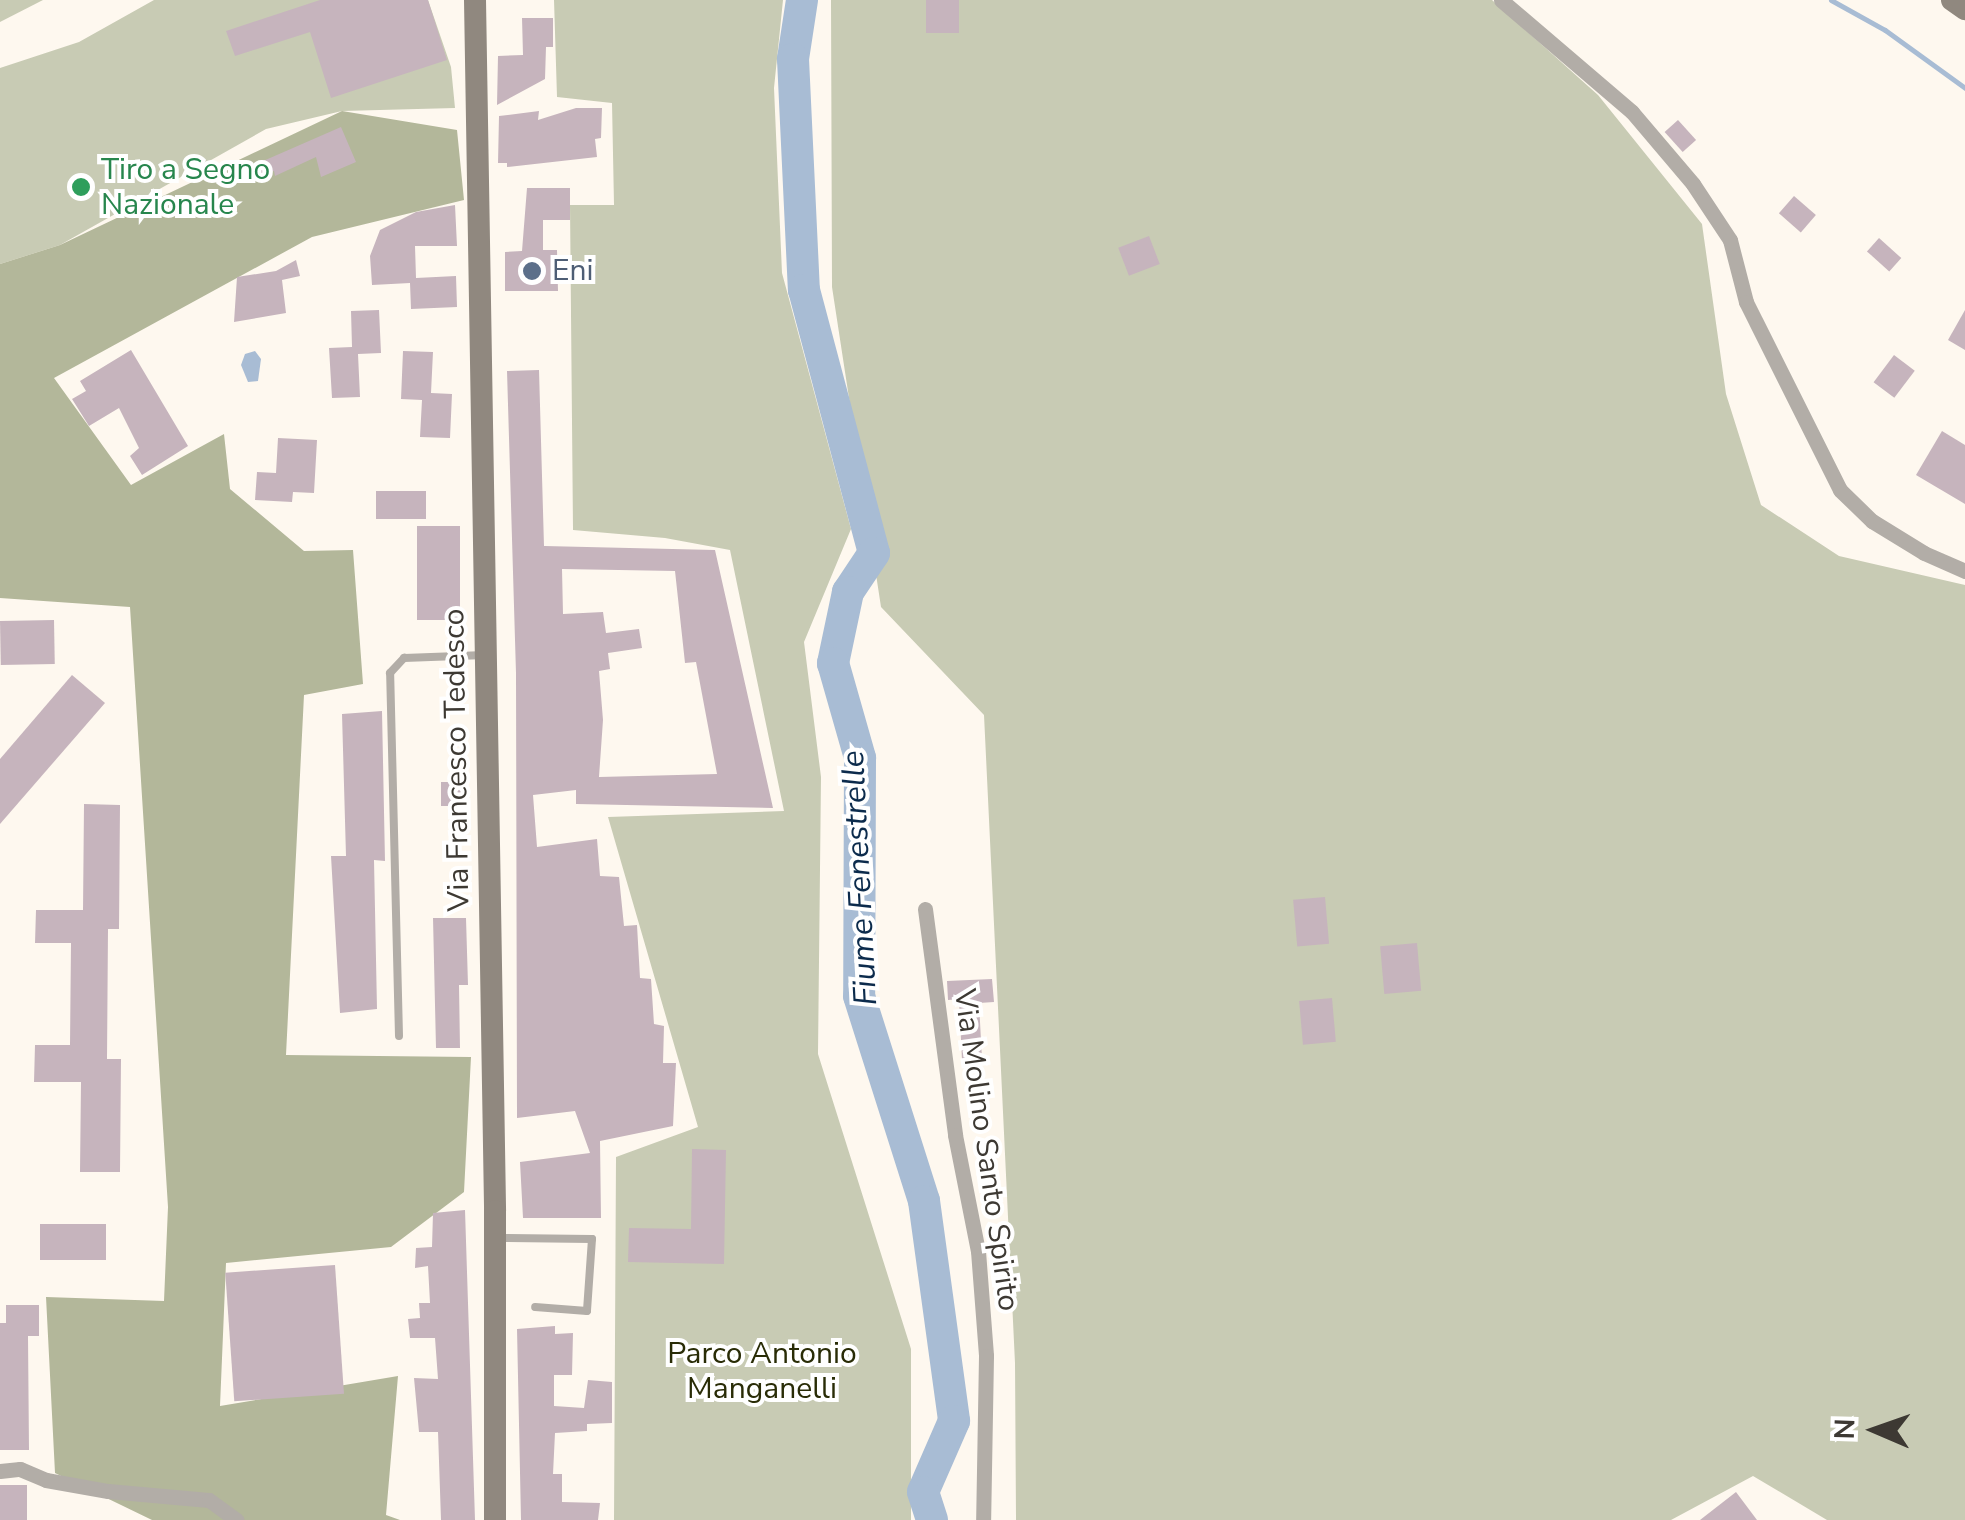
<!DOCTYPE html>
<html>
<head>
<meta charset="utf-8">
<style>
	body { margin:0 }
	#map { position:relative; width:1965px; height:1520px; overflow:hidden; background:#fef8ef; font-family:"Nunito Sans",sans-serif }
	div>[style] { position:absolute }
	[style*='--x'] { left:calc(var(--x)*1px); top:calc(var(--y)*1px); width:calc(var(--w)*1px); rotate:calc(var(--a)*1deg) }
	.green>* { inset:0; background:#c8cbb4 }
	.forest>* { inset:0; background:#b3b79a }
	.water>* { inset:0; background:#a8bcd4 }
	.stream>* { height:5px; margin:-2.5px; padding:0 2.5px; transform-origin:2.5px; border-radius:2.5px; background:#a8bcd4 }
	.river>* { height:32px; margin:-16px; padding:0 16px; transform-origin:16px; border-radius:16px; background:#a8bcd4 }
	.building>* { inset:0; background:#c6b4bd; transform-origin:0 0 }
	.lane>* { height:8px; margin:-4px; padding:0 4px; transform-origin:4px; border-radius:4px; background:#b2ada7 }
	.street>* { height:15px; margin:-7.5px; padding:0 7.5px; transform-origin:7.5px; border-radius:7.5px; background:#b2ada7 }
	.secondary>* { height:22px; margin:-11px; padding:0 11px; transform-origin:11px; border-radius:11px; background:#90887f }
	.dots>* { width:28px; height:28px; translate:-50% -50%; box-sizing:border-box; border:5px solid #fff; border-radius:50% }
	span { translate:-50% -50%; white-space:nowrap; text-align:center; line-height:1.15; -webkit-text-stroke:8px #fff; paint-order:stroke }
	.leisure-label { font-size:30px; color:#27864d }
	.left { translate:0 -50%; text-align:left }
	.service-label { font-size:30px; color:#4e5e75 }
	.street-label { font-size:30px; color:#3d3933 }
	.park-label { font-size:30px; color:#292c06 }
	.water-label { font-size:32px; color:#0c2b4c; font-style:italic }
	.north { position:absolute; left:1825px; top:1380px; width:100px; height:100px; -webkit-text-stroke:8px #fff; paint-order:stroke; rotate:272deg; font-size:28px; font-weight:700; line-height:40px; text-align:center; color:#3d3933 }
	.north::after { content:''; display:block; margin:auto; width:35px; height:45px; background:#3d3933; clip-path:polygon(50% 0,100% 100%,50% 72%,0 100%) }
</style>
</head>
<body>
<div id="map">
	<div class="green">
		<div style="clip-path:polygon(0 0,43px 0,0 22px)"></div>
		<div style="clip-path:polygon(154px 0,428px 0,451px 67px,455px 108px,342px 111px,266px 129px,60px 245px,0 264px,0 68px,79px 42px)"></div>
		<div style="clip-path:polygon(554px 0,783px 0,774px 88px,782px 273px,851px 529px,804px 642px,821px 777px,818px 1054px,911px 1349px,911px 1520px,614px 1520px,616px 1157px,698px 1127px,608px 817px,784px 811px,730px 550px,665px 538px,573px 530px,570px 205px,614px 205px,612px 103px,557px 97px)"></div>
		<div style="clip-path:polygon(831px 0,1492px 0,1598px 95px,1702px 224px,1726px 394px,1761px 505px,1839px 556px,1965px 585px,1965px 1520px,1827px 1520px,1753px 1476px,1671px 1520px,1016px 1520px,1015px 1363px,984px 715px,881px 607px,832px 287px)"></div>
	</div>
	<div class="forest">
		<div style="clip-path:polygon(342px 111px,457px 130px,464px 200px,312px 237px,54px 378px,131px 485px,224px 434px,230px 489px,304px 551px,353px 550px,363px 684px,304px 695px,286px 1055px,471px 1057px,464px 1192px,391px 1247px,226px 1263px,220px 1406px,398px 1376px,386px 1515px,400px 1520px,152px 1520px,55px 1473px,46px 1297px,164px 1301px,168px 1207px,130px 607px,0 598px,0 264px,60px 245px)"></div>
	</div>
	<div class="water">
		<div style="clip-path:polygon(255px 351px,261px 359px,258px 381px,248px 382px,241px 365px,245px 354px)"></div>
	</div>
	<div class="stream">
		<div style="--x:1831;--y:0;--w:62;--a:29.1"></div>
		<div style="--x:1885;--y:30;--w:99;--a:35.9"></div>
	</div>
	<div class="river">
		<div style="--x:802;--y:0;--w:60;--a:98.7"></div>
		<div style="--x:793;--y:59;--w:231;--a:87.3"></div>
		<div style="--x:804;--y:290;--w:272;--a:75.1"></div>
		<div style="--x:874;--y:553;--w:47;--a:123.7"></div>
		<div style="--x:848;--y:592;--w:73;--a:101.9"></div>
		<div style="--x:833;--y:663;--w:99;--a:74.1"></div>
		<div style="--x:860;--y:758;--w:238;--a:90.2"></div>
		<div style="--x:859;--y:996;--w:215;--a:72.4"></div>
		<div style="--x:924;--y:1201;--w:222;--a:82.2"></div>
		<div style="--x:954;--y:1421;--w:77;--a:113.6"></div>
		<div style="--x:923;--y:1492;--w:29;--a:72"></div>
	</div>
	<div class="building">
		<div style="clip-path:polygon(320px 0,428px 0,447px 60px,331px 98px,310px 32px,235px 56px,226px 31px)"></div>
		<div style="left:926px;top:0;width:33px;height:33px"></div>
		<div style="clip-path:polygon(522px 18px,553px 18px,553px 47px,546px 47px,545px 79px,497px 105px,498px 56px,523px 55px)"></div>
		<div style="clip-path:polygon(576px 108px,602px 108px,601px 138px,595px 139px,597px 157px,507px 167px,507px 163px,498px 163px,499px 116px,539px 111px,538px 120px)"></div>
		<div style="left:1678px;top:120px;width:27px;height:18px;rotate:48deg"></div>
		<div style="clip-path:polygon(341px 127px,356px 162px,321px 177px,316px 157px,275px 176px,274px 171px,241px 176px,240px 171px)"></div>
		<div style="clip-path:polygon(527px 188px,570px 188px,570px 220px,543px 220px,543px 250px,557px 250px,558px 291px,505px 291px,505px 252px,522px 251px)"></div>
		<div style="left:1794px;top:196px;width:29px;height:23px;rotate:41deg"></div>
		<div style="clip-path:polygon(455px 205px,457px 246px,415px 246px,416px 278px,456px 276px,457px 307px,411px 309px,410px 283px,372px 285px,370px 256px,380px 230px,416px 212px)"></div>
		<div style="left:1149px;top:236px;width:30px;height:33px;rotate:69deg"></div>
		<div style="left:1879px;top:238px;width:30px;height:18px;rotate:42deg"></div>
		<div style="clip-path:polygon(296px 260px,300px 276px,282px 280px,286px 313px,234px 322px,237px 277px,276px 271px)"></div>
		<div style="clip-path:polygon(379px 310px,381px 353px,358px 354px,360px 397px,332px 398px,329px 348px,352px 347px,351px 311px)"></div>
		<div style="clip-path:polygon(1965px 310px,1965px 350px,1948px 340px)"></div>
		<div style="clip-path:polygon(131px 350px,188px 446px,142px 475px,130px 456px,139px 448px,119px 408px,89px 426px,72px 399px,86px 391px,80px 381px)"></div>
		<div style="clip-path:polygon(403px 351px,433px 352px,431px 393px,452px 394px,450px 438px,420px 437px,422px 400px,401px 399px)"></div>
		<div style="left:1894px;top:355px;width:26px;height:34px;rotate:37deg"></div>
		<div style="clip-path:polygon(evenodd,539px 370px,544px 546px,715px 550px,773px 808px,576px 804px,576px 790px,533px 795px,537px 847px,597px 839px,600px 876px,619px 877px,624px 926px,637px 925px,640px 978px,651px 979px,654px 1024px,664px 1026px,663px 1063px,676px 1063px,673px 1126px,600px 1141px,601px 1218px,523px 1218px,520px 1162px,590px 1153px,575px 1111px,517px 1118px,516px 673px,507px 371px,539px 370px,562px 569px,675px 571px,685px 663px,696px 662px,717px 774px,599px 777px,603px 720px,599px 671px,610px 669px,608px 653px,642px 648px,639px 629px,606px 633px,603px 612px,563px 614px,562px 569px)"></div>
		<div style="clip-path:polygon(1942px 431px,1965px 445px,1965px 504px,1916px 475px)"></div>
		<div style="clip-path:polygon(278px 438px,317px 440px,314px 493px,293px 492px,292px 502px,255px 500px,257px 472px,276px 473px)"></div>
		<div style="left:376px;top:491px;width:50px;height:28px"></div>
		<div style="left:417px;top:526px;width:43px;height:94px"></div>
		<div style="left:54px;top:620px;width:44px;height:54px;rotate:89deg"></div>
		<div style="clip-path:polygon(72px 675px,105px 703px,0 824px,0 759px)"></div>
		<div style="clip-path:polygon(382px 711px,385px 861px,374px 860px,377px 1009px,340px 1013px,331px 856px,346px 856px,342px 714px)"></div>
		<div style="left:441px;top:782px;width:22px;height:24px"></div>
		<div style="clip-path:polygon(84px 804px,120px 805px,119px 929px,108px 929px,107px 1059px,121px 1059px,120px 1172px,80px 1172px,81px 1082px,34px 1082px,35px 1045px,70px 1045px,71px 943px,35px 943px,36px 910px,83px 910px)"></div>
		<div style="left:1325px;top:897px;width:47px;height:32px;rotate:85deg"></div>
		<div style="clip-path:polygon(433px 918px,466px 918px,468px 985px,459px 985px,460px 1048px,436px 1048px)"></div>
		<div style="left:1417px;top:943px;width:48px;height:37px;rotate:85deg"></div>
		<div style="clip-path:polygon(992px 979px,994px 1002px,979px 1003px,982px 1059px,962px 1060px,959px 999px,948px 1000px,947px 981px)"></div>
		<div style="left:1332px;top:998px;width:44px;height:33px;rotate:85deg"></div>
		<div style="clip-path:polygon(692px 1149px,726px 1150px,724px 1264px,628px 1262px,629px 1228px,691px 1229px)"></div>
		<div style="clip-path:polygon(465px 1210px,475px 1520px,441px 1520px,438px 1432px,419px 1432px,414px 1378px,438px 1379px,435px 1338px,410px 1338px,408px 1319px,420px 1318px,419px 1303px,430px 1303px,428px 1266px,415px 1268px,416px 1248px,432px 1247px,433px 1213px)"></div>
		<div style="left:106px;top:1224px;width:36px;height:66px;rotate:90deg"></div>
		<div style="left:335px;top:1265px;width:129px;height:110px;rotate:86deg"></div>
		<div style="clip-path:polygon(6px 1305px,39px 1305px,39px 1336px,28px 1336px,29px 1450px,0 1450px,0 1323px,6px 1323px)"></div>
		<div style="clip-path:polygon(555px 1326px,555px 1334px,573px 1333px,572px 1375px,554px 1375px,554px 1406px,584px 1408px,588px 1380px,612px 1382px,612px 1423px,587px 1424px,587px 1431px,555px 1433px,553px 1474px,562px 1474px,562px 1502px,600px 1503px,598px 1520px,521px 1520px,517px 1329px)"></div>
		<div style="left:0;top:1485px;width:27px;height:35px"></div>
		<div style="clip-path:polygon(1736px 1492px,1757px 1520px,1700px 1520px)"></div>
	</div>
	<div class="lane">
		<div style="--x:399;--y:1036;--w:363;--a:-91.4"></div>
		<div style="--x:390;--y:673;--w:21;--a:-47"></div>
		<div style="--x:404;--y:658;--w:81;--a:-2.1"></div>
		<div style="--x:499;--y:1238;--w:93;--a:0.6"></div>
		<div style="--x:592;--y:1239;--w:72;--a:94"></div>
		<div style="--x:587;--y:1311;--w:52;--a:-175.6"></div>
	</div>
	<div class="street">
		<div style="--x:1501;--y:0;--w:172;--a:40.5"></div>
		<div style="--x:1632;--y:112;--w:94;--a:49.7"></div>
		<div style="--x:1693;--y:184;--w:67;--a:56.5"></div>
		<div style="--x:1730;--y:240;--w:64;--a:75.5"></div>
		<div style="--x:1746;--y:302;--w:210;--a:63.4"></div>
		<div style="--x:1840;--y:490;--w:45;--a:44.1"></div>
		<div style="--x:1872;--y:521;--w:61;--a:31.6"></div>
		<div style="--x:1924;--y:553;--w:45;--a:23.7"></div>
		<div style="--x:925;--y:909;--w:228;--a:82.4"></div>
		<div style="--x:955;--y:1135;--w:118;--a:78.8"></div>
		<div style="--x:978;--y:1251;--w:105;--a:85.6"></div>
		<div style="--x:986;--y:1356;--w:164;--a:91"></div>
		<div style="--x:0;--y:1471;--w:20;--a:-6"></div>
		<div style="--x:20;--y:1469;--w:28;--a:23"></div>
		<div style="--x:46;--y:1480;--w:63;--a:10.1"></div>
		<div style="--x:108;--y:1491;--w:101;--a:5.1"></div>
		<div style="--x:209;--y:1500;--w:34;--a:36"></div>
	</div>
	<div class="secondary">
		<div style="--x:475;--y:0;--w:1211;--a:89.05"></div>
		<div style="--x:495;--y:1211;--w:309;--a:90"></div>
		<div style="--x:1952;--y:0;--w:16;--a:35"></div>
	</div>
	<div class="dots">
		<div style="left:81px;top:187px;background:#2e9e5b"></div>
		<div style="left:532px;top:271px;background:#5c6f8a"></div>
	</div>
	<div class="leisure-label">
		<span class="left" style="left:101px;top:187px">Tiro a Segno<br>Nazionale</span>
	</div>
	<div class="service-label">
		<span class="left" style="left:552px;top:271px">Eni</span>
	</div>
	<div class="street-label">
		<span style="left:457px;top:760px;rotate:-91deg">Via Francesco Tedesco</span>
		<span style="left:986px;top:1150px;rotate:82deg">Via Molino Santo Spirito</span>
	</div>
	<div class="park-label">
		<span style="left:762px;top:1371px">Parco Antonio<br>Manganelli</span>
	</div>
	<div class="water-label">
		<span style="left:860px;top:878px;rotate:-93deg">Fiume Fenestrelle</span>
	</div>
	<div class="north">N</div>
</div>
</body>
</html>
